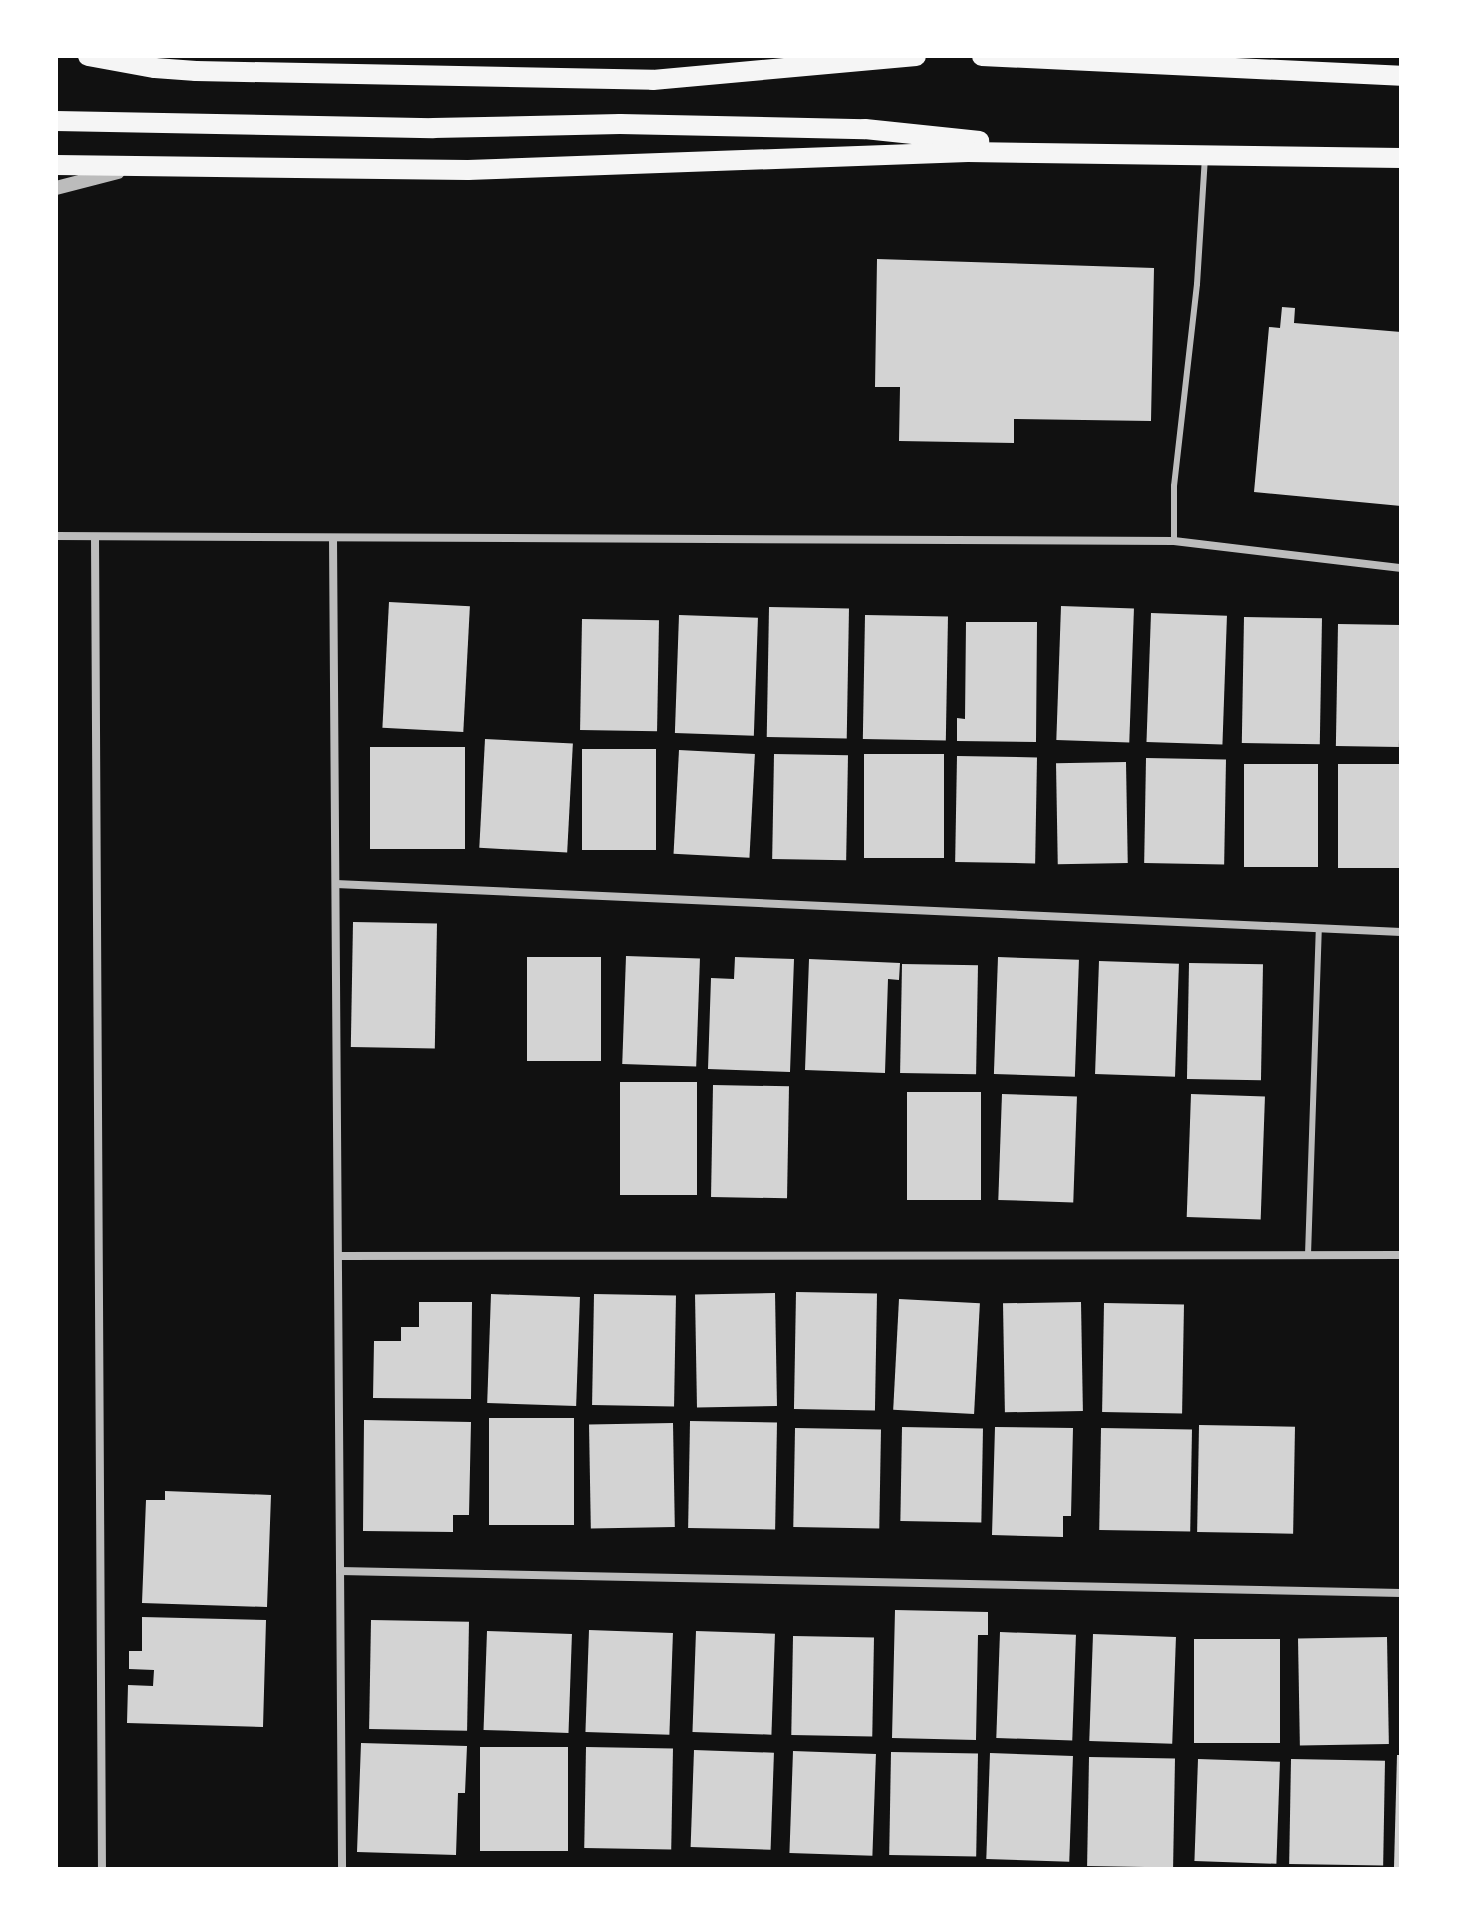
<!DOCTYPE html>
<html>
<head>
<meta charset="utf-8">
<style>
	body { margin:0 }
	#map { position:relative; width:1457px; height:1925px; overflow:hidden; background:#111; font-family:Helvetica,sans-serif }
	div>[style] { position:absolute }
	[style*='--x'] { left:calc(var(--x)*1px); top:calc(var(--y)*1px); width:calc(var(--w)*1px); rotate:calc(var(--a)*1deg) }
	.building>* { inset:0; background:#d3d3d3; transform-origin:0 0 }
	.service>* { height:6px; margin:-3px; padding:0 3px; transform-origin:3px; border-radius:3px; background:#bcbcbc }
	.minor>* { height:8px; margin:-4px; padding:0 4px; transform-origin:4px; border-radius:4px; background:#bcbcbc }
	.tertiary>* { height:14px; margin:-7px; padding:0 7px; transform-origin:7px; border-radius:7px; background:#bcbcbc }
	.primary>* { height:20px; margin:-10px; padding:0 10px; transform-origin:10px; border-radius:10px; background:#f5f5f5 }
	span { translate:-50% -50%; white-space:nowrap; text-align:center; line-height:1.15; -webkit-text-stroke:8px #fff; paint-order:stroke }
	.frame { position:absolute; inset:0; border:58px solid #fff; pointer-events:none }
</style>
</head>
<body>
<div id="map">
	<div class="building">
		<div style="clip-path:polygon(877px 259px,1154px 268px,1151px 421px,1014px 419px,1014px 443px,899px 441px,900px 387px,875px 387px)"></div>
		<div style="clip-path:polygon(1282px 307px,1295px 308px,1294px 323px,1401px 332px,1401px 506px,1254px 492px,1269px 327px,1280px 328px)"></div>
		<div style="left:389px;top:602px;width:81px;height:126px;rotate:3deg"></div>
		<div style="left:1061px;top:606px;width:73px;height:134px;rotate:2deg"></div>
		<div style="left:769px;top:607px;width:80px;height:130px;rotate:1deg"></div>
		<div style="left:1151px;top:613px;width:76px;height:129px;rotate:2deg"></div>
		<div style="left:679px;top:615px;width:79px;height:118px;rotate:2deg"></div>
		<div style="left:865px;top:615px;width:83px;height:124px;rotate:1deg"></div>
		<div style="left:1244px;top:617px;width:78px;height:126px;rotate:1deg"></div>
		<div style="left:582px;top:619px;width:77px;height:111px;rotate:1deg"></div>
		<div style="clip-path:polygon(966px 622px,1037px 622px,1036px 742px,957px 741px,957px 718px,965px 719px)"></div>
		<div style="left:1338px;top:624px;width:63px;height:122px;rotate:1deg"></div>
		<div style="left:485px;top:739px;width:88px;height:109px;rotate:3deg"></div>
		<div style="left:370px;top:747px;width:95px;height:102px"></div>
		<div style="left:582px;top:749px;width:74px;height:101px"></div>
		<div style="left:679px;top:750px;width:76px;height:104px;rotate:3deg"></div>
		<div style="left:774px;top:754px;width:74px;height:105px;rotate:1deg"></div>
		<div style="left:864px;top:754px;width:80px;height:104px"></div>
		<div style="left:957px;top:756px;width:80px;height:106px;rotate:1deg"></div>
		<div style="left:1146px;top:758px;width:80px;height:105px;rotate:1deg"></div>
		<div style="left:1126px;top:762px;width:101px;height:70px;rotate:89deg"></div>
		<div style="left:1244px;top:764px;width:74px;height:103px"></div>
		<div style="left:1338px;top:764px;width:63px;height:104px"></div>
		<div style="left:353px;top:922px;width:84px;height:125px;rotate:1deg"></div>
		<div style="left:626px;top:956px;width:74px;height:108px;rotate:2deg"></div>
		<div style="left:527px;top:957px;width:74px;height:104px"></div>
		<div style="clip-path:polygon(735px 957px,794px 959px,790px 1072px,708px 1069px,711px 978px,734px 979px)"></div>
		<div style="left:998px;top:957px;width:81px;height:117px;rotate:2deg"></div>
		<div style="clip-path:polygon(809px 959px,900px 963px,899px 980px,888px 979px,885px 1073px,805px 1070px)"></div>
		<div style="left:1099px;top:961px;width:80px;height:113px;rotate:2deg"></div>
		<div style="left:1189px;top:963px;width:74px;height:116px;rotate:1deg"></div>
		<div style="left:902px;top:964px;width:76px;height:109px;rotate:1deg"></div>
		<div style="left:620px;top:1082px;width:77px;height:113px"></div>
		<div style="left:713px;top:1085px;width:76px;height:112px;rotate:1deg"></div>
		<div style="left:907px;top:1092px;width:74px;height:108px"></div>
		<div style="left:1002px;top:1094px;width:75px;height:106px;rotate:2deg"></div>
		<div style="left:1191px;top:1094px;width:74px;height:123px;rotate:2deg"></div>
		<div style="left:796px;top:1292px;width:81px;height:117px;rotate:1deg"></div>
		<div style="left:775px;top:1293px;width:113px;height:80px;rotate:89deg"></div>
		<div style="left:491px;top:1294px;width:89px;height:109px;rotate:2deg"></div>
		<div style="left:594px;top:1294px;width:82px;height:111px;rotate:1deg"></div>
		<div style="left:899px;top:1299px;width:81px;height:111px;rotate:3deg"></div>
		<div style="clip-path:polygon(419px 1302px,472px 1302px,471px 1399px,373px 1398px,374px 1341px,401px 1341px,401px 1327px,419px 1327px)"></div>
		<div style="left:1081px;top:1302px;width:109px;height:78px;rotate:89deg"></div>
		<div style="left:1104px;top:1303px;width:80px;height:109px;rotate:1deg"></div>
		<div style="left:489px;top:1418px;width:85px;height:107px"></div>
		<div style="clip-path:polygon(364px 1420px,471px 1422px,469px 1515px,453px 1515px,453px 1532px,363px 1531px)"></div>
		<div style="left:690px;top:1421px;width:87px;height:107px;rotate:1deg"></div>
		<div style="left:673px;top:1423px;width:104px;height:84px;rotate:89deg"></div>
		<div style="left:1199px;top:1425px;width:96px;height:107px;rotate:1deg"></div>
		<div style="left:902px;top:1427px;width:81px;height:94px;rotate:1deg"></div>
		<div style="clip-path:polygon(995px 1427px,1073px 1428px,1071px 1516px,1063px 1516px,1063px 1537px,992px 1535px)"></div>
		<div style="left:795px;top:1428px;width:86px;height:99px;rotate:1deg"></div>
		<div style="left:1101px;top:1428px;width:91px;height:102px;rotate:1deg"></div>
		<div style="clip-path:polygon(165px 1491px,271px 1495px,267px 1607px,142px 1603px,146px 1500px,165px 1500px)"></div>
		<div style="clip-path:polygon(895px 1610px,988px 1612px,988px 1635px,978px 1635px,976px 1740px,892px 1738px)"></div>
		<div style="clip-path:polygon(142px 1617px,266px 1620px,263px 1727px,127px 1723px,128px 1685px,153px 1686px,154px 1670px,129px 1669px,129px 1651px,142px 1651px)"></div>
		<div style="left:371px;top:1620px;width:98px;height:109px;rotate:1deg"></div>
		<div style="left:589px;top:1630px;width:84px;height:102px;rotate:2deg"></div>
		<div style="left:487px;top:1631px;width:85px;height:99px;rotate:2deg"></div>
		<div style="left:696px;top:1631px;width:79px;height:101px;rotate:2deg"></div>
		<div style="left:1000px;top:1632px;width:76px;height:106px;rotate:2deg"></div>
		<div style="left:1093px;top:1634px;width:83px;height:107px;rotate:2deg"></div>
		<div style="left:793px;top:1636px;width:81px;height:99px;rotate:1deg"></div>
		<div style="left:1387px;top:1637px;width:107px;height:89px;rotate:89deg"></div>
		<div style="left:1194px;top:1639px;width:86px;height:104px"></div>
		<div style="clip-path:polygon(361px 1743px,467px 1746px,465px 1793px,458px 1793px,456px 1855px,357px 1852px)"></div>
		<div style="left:568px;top:1747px;width:104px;height:88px;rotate:90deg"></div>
		<div style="left:586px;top:1747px;width:87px;height:101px;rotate:1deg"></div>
		<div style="left:694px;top:1750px;width:80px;height:97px;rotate:2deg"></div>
		<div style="left:793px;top:1751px;width:83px;height:102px;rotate:2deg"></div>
		<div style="left:891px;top:1752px;width:87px;height:103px;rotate:1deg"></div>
		<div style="left:990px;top:1753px;width:83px;height:106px;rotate:2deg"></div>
		<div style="clip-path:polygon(1397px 1755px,1401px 1755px,1401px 1867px,1394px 1867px)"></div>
		<div style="left:1089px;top:1757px;width:86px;height:109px;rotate:1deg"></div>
		<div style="left:1198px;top:1759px;width:82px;height:102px;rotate:2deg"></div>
		<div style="left:1291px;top:1759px;width:94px;height:105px;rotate:1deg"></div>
	</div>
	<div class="service">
		<div style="--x:1174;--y:541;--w:55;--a:-90"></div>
		<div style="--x:1174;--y:486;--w:203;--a:-83.5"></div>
		<div style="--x:1197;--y:284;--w:126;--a:-86.4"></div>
		<div style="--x:1308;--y:1255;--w:325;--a:-88.1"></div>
	</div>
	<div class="minor">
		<div style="--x:56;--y:536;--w:1118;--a:0.26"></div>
		<div style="--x:1174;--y:541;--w:229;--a:6.8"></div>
		<div style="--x:95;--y:537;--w:1332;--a:89.7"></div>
		<div style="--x:333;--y:538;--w:1331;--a:89.61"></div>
		<div style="--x:336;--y:884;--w:1066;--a:2.58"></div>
		<div style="--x:338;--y:1256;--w:1063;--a:-0.05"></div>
		<div style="--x:340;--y:1571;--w:1061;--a:1.19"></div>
	</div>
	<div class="tertiary">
		<div style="--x:56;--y:188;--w:64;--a:-14.5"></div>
	</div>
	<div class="primary">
		<div style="--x:88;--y:56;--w:68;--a:10.2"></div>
		<div style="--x:155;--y:68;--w:41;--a:4.2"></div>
		<div style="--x:196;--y:71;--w:457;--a:1.1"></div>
		<div style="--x:653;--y:80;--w:264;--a:-5.2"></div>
		<div style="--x:982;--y:56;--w:419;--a:2.7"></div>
		<div style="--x:56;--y:121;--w:377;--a:1.1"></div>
		<div style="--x:433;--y:128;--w:187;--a:-1.2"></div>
		<div style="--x:620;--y:124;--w:245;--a:1.2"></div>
		<div style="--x:865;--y:129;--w:115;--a:6"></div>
		<div style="--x:56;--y:165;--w:412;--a:0.7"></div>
		<div style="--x:468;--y:170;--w:500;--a:-2.06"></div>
		<div style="--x:968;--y:152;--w:433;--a:0.8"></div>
	</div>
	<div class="frame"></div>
</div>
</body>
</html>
